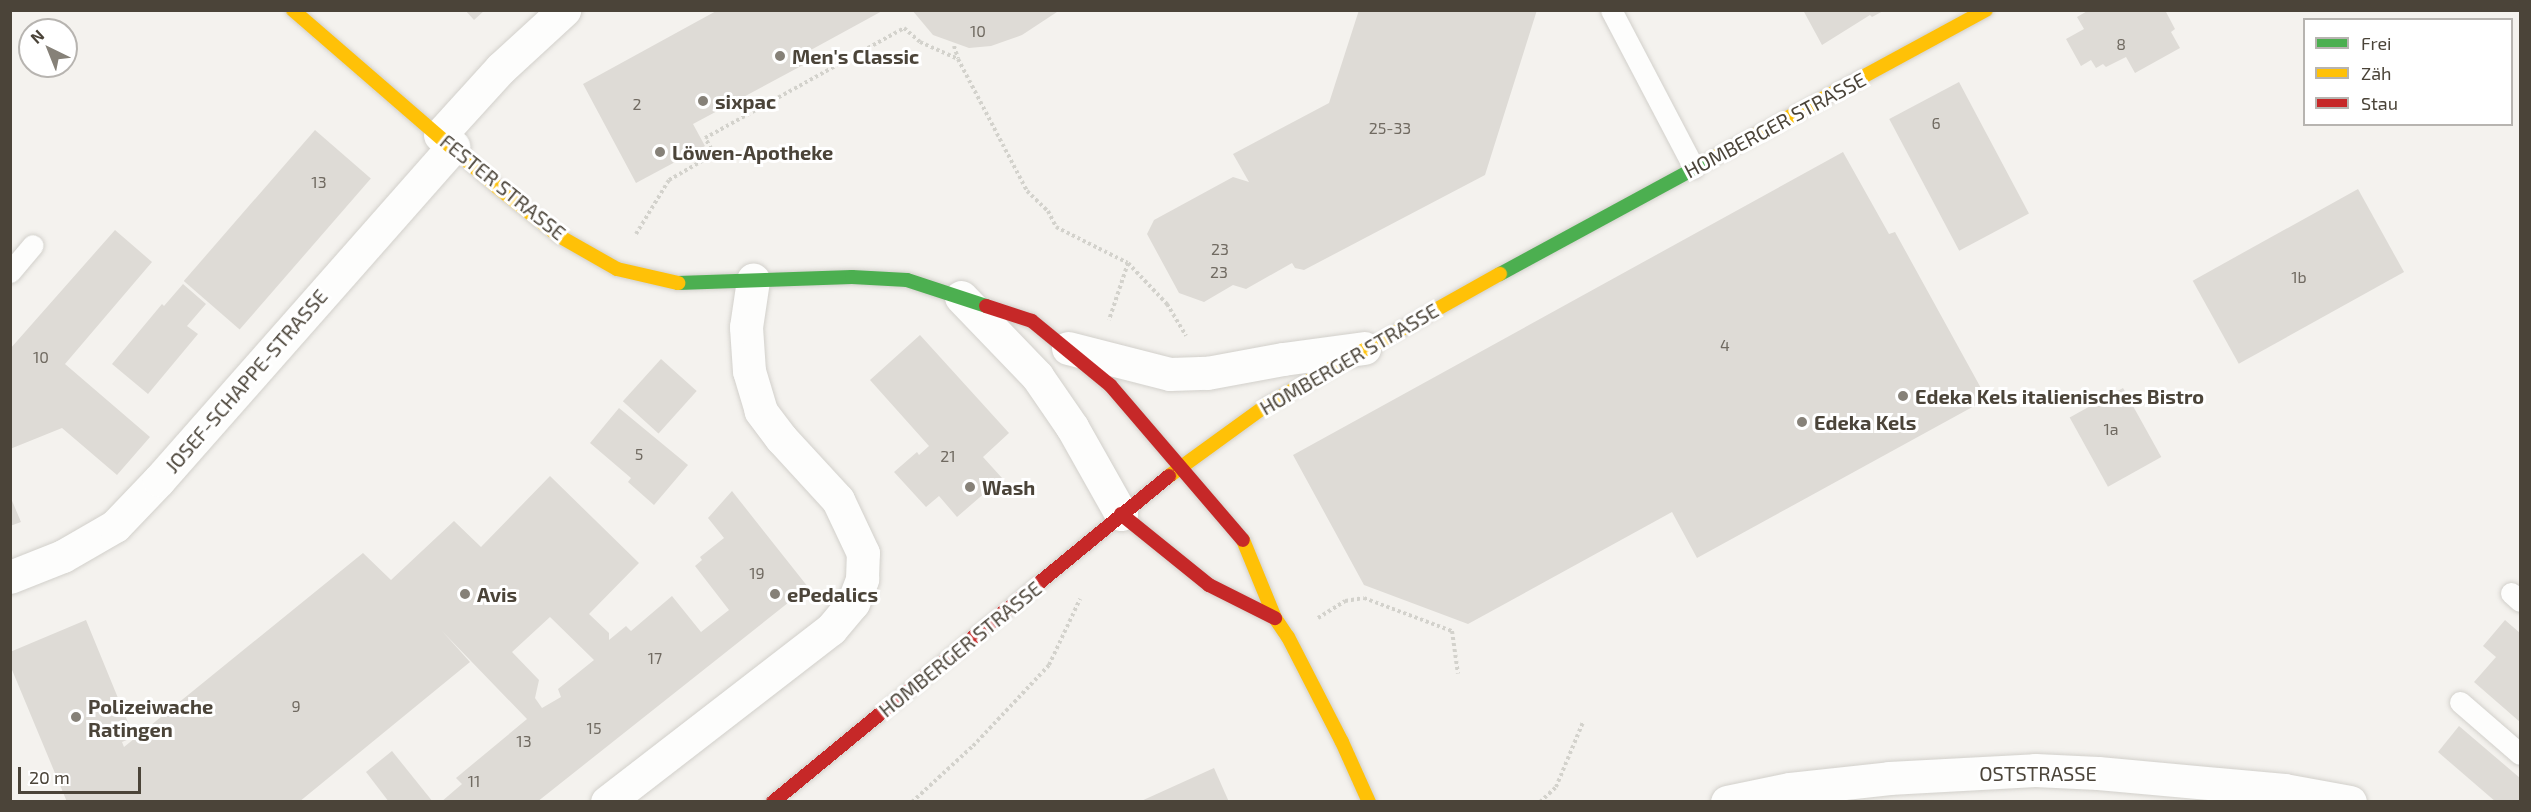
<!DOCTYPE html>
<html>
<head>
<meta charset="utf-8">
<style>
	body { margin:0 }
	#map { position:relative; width:2531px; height:812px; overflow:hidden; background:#f4f2ee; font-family:"Exo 2",sans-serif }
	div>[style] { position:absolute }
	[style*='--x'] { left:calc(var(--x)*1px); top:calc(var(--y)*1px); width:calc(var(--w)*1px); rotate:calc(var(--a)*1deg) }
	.building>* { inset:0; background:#dedbd6; transform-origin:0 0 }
	.path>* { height:4px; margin-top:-2px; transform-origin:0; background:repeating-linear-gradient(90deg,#d3d2cc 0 3px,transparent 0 6px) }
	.roads { filter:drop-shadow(0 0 2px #d2d0cb) drop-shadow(0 0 2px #d2d0cb) }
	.lane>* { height:21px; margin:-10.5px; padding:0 10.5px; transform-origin:10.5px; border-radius:10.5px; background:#fdfdfc }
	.street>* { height:33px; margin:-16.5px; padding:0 16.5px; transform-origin:16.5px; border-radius:16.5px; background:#fdfdfc }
	.fast>* { height:14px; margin:-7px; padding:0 7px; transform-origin:7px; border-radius:7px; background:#4caf50 }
	.slow>* { height:14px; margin:-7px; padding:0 7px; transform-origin:7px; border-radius:7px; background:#ffc107 }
	.jam>* { height:14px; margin:-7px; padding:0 7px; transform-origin:7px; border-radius:7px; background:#c62828 }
	.dots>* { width:16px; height:16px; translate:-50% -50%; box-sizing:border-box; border:3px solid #fff; border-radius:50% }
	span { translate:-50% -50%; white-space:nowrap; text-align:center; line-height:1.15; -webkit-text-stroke:6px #fff; paint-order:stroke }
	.number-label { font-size:16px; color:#706a61 }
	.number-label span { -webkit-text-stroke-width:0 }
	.poi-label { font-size:20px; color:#4b4439; font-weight:700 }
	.left { translate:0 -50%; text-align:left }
	.street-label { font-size:20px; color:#4b4439 }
	.frame { position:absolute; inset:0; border:12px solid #4b4439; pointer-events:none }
	.legend { position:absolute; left:2303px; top:18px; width:210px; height:108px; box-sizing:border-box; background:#fff; border:2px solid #b7b4b0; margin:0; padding:8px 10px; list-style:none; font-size:18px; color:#4b4439 }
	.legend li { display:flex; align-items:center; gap:12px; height:30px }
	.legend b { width:30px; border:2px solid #b7b4b0 }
	.north { position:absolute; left:18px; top:18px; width:60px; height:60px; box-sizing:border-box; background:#fff; border:2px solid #b7b4b0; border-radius:50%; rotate:317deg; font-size:16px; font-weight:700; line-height:24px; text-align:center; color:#4b4439 }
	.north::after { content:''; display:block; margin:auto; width:21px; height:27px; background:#868178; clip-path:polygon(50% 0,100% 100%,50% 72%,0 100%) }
	.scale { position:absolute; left:18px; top:767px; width:123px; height:27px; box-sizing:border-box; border:3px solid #4b4439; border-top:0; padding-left:8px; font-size:18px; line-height:21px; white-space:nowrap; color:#4b4439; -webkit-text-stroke:4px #fff; paint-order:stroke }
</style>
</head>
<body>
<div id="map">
	<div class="building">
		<div style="clip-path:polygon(465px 10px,485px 10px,474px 20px)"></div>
		<div style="clip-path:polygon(718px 10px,884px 10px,798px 57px,803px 65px,693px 124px,705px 146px,636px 183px,583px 84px)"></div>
		<div style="clip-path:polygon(912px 10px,1060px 10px,1022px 35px,991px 46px,969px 48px,933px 35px)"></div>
		<div style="clip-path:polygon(1359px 10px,1537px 10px,1485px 175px,1304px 270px,1295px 268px,1292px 263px,1246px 289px,1233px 285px,1204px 302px,1179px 293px,1147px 234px,1154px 220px,1233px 177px,1249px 182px,1233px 154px,1329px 103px)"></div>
		<div style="clip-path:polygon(1803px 10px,1885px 10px,1872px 17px,1870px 15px,1822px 45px)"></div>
		<div style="clip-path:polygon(2089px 10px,2165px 10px,2175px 29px,2171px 32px,2180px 48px,2135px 73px,2126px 57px,2106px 67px,2103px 64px,2096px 68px,2091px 60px,2081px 66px,2066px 39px,2084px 29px,2077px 17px)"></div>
		<div style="left:1959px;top:82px;width:149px;height:79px;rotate:62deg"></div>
		<div style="left:315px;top:130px;width:74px;height:200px;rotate:41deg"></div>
		<div style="clip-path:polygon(1843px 152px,1889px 234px,1895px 232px,1987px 399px,1697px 558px,1672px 512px,1468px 624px,1364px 585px,1293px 455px)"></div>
		<div style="left:2358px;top:189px;width:95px;height:189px;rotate:61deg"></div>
		<div style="clip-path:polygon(115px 230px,152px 262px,65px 364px,150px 437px,117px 475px,62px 428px,10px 449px,10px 349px)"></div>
		<div style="clip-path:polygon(183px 284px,206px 304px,187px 326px,198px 334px,148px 394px,112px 364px,162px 304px,164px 306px)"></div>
		<div style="clip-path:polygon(920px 335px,1009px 433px,983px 457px,1002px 478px,957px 517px,939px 496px,926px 507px,894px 472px,917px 452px,919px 455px,929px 446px,870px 380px)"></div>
		<div style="left:661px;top:359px;width:48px;height:57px;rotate:42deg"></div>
		<div style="left:2123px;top:388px;width:79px;height:61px;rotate:61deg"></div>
		<div style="clip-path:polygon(619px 408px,688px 465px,654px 505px,628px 482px,631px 478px,590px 443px)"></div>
		<div style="clip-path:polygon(evenodd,550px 476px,639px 563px,589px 614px,609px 633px,609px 640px,626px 626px,631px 631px,672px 596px,701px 632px,729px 610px,695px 566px,702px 560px,700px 557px,724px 538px,708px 518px,732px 491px,808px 587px,537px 802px,441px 802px,462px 784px,456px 778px,527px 719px,442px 631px,470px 662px,299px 802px,67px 802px,10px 665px,10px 652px,86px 620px,134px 737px,122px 742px,124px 747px,363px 553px,391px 580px,454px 521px,481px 547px,550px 476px,550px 617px,594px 660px,558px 689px,561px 697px,542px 708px,535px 698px,539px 680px,512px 652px,550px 617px)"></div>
		<div style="clip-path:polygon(10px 496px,21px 522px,10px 526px)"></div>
		<div style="clip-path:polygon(2505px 620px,2520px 633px,2520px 722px,2474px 682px,2496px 657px,2483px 646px)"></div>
		<div style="clip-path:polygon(2459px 726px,2520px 778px,2520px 802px,2496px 802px,2438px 752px)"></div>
		<div style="clip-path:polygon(392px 751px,433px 802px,389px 802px,366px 772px)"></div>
		<div style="clip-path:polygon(1214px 768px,1229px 802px,1139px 802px)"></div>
	</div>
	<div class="path">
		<div style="--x:954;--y:46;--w:13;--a:72"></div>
		<div style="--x:636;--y:234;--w:63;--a:-58.6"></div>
		<div style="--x:669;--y:180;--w:52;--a:-30"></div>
		<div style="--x:714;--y:154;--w:18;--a:-119"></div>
		<div style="--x:705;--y:138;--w:227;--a:-28.9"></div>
		<div style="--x:904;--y:28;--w:21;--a:41"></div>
		<div style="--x:920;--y:42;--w:42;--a:24.1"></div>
		<div style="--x:958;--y:59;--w:149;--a:62.4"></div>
		<div style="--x:1027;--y:191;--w:29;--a:44"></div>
		<div style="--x:1048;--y:211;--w:18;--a:63"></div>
		<div style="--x:1056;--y:227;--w:80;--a:26.6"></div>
		<div style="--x:1128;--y:263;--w:60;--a:108.4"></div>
		<div style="--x:1128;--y:263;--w:57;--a:46.4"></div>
		<div style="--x:1167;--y:304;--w:37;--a:59"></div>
		<div style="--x:1318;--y:618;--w:32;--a:-32"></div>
		<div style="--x:1345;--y:601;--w:19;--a:-9"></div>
		<div style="--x:1364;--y:598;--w:94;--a:20.6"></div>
		<div style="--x:1452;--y:631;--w:43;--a:82.1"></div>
		<div style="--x:912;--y:802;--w:83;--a:-42.6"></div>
		<div style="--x:973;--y:746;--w:111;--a:-46.8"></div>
		<div style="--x:1049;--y:665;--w:73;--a:-64.8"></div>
		<div style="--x:1540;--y:802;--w:22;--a:-43"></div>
		<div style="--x:1556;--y:787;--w:70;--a:-67.4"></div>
	</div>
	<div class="roads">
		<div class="lane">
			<div style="--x:1611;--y:10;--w:178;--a:62.3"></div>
			<div style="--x:10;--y:272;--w:35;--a:-50"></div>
			<div style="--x:2511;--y:593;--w:12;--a:42"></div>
			<div style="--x:2460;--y:702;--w:79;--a:40.9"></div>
		</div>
		<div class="street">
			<div style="--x:440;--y:135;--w:91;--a:-47.7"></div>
			<div style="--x:501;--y:68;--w:86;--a:-42.6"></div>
			<div style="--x:961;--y:297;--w:110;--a:46.1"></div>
			<div style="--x:1037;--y:376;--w:62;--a:55.5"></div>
			<div style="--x:1072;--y:427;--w:100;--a:60.6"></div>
			<div style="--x:1068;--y:348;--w:105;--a:14.3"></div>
			<div style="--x:1170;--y:374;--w:37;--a:-2"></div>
			<div style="--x:1207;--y:373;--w:77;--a:-10.4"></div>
			<div style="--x:1283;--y:359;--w:82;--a:-7.7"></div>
			<div style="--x:10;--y:577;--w:57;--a:-21.6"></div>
			<div style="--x:63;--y:556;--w:60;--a:-30"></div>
			<div style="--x:115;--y:526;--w:64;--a:-46.3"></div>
			<div style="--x:159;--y:480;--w:445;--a:-48.6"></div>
			<div style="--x:607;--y:802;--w:283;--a:-37.7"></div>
			<div style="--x:831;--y:629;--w:34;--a:-50"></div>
			<div style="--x:853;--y:603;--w:26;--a:-69"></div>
			<div style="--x:862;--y:579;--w:26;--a:-88"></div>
			<div style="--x:863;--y:553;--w:59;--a:-115.3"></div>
			<div style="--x:838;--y:500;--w:84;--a:-132.6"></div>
			<div style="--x:781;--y:438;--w:34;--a:-127"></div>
			<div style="--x:761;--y:411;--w:42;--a:-106.7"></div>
			<div style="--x:749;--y:371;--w:44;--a:-93.9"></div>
			<div style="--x:746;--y:327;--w:48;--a:-81.5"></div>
			<div style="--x:1727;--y:802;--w:64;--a:-11.7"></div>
			<div style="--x:1790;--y:789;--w:100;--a:-6.3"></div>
			<div style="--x:1889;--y:778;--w:146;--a:-3.1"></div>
			<div style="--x:2035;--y:770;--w:63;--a:2.7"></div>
			<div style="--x:2098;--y:773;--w:187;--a:5.2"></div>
			<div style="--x:2284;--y:790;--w:67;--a:10.3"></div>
		</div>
		<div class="fast">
			<div style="--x:1500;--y:274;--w:247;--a:-28.5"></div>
			<div style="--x:678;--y:283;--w:174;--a:-2"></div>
			<div style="--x:852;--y:277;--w:55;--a:3.1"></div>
			<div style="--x:907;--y:280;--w:83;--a:18.2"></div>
		</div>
		<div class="slow">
			<div style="--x:293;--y:10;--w:270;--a:40.9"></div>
			<div style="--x:497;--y:187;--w:79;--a:38.3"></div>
			<div style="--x:559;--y:236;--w:67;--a:29.6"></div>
			<div style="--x:617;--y:269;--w:63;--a:12.9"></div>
			<div style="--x:1717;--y:156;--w:306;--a:-28.5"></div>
			<div style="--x:1169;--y:476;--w:122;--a:-36"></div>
			<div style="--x:1268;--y:404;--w:266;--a:-29.3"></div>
			<div style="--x:1243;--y:540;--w:84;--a:67.7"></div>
			<div style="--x:1275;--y:618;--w:23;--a:56"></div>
			<div style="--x:1288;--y:637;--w:118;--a:62.8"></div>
			<div style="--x:1342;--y:742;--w:66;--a:65.8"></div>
		</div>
		<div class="jam">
			<div style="--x:986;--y:306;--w:48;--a:18.1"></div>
			<div style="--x:1032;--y:321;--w:101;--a:39.4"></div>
			<div style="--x:1110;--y:385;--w:204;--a:49.4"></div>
			<div style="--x:1121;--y:514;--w:113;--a:38.9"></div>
			<div style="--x:1209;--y:585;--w:74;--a:26.6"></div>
			<div style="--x:773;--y:802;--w:513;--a:-39.46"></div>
		</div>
	</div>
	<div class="dots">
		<div style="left:780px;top:56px;background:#868178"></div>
		<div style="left:703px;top:101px;background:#868178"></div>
		<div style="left:660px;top:152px;background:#868178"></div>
		<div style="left:1903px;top:396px;background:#868178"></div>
		<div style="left:1802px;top:422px;background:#868178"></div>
		<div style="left:970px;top:487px;background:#868178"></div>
		<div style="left:465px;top:594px;background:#868178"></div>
		<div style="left:775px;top:594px;background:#868178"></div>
		<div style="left:76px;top:717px;background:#868178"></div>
	</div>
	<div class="number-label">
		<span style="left:978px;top:31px">10</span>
		<span style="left:2121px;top:44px">8</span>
		<span style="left:637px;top:104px">2</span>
		<span style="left:1936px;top:123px">6</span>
		<span style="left:1390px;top:128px">25-33</span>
		<span style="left:319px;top:182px">13</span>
		<span style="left:1220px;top:249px">23</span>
		<span style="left:1219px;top:272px">23</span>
		<span style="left:2299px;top:277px">1b</span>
		<span style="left:1725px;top:345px">4</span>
		<span style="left:41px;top:357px">10</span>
		<span style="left:2111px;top:429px">1a</span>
		<span style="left:639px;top:454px">5</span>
		<span style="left:948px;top:456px">21</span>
		<span style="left:757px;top:573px">19</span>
		<span style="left:655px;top:658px">17</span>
		<span style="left:296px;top:706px">9</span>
		<span style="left:594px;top:728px">15</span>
		<span style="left:524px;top:741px">13</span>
		<span style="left:474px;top:781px">11</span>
	</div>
	<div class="poi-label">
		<span class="left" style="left:792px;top:56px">Men's Classic</span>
		<span class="left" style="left:715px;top:101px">sixpac</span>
		<span class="left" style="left:672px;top:152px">Löwen-Apotheke</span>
		<span class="left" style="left:1915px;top:396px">Edeka Kels italienisches Bistro</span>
		<span class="left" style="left:1814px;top:422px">Edeka Kels</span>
		<span class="left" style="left:982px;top:487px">Wash</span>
		<span class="left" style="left:477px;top:594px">Avis</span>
		<span class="left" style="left:787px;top:594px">ePedalics</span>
		<span class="left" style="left:88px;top:718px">Polizeiwache<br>Ratingen</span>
	</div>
	<div class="street-label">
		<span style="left:1775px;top:125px;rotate:-28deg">HOMBERGER STRASSE</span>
		<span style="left:503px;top:187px;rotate:39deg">FESTER STRASSE</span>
		<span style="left:1349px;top:359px;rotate:-30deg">HOMBERGER STRASSE</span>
		<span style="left:246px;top:381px;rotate:-49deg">JOSEF-SCHAPPE-STRASSE</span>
		<span style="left:960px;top:649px;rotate:-39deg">HOMBERGER STRASSE</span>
		<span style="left:2038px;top:773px">OSTSTRASSE</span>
	</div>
	<div class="frame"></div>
	<ul class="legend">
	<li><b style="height:8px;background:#4caf50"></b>Frei</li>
	<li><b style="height:8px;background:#ffc107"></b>Zäh</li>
	<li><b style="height:8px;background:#c62828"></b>Stau</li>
	</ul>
	<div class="north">N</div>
	<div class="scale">20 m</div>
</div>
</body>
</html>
